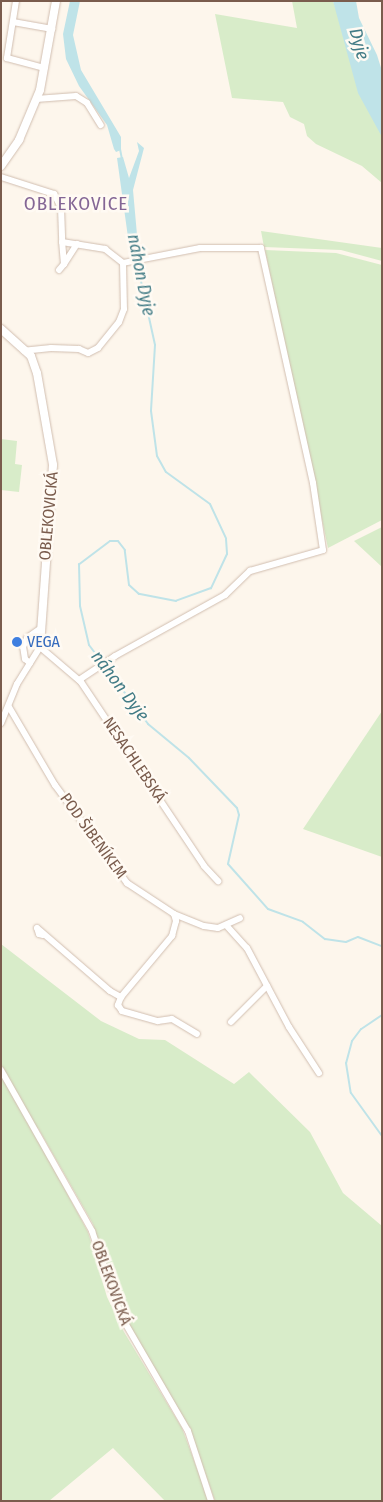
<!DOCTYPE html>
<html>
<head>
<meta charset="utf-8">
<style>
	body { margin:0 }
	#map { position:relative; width:383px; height:1502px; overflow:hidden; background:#fdf6ec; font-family:"Fira Sans Condensed",sans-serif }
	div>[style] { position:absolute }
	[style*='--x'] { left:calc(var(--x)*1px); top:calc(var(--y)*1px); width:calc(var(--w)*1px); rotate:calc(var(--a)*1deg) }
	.green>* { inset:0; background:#d8ecc9 }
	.water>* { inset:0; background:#bfe3e8 }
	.stream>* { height:2px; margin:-1px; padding:0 1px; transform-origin:1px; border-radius:1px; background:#bfe3e8 }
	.roads { filter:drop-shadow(0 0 1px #d1beb0) drop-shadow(0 0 1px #d1beb0) }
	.minor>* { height:6px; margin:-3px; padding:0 3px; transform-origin:3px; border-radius:3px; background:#fff }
	.tertiary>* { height:8px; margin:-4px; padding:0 4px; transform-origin:4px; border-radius:4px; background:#fff }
	.dots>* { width:14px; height:14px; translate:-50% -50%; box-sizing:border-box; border:2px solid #fffaf3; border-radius:50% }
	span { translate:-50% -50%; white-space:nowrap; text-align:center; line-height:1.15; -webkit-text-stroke:5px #fffaf3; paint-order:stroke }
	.street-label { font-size:16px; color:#7a5c4d }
	.shop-label { font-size:16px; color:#366cbe }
	.left { translate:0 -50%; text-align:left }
	.water-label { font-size:18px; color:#437c86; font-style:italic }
	.quarter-label { font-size:19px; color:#846695; letter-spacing:1px }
	.frame { position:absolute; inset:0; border:2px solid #7a5c4d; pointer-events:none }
</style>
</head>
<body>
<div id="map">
	<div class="green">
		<div style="clip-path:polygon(292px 1px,333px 1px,382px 137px,382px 183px,362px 166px,316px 144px,307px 136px,304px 124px,290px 117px,283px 102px,232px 98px,215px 14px,297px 28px)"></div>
		<div style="clip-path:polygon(261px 231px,382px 248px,382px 261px,341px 250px,264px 247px)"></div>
		<div style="clip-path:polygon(265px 250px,336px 253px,382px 265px,382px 520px,328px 548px)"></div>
		<div style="clip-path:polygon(1px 439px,17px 441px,15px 464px,22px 465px,19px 492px,1px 490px)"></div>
		<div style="clip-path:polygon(382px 527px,382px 567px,354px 541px)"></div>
		<div style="clip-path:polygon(382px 711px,382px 857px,303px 829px)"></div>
		<div style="clip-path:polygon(1px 944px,101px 1021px,139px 1039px,165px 1040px,234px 1084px,249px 1072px,310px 1132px,343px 1193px,382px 1226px,382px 1501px,215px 1501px,188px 1425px,130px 1327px,114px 1294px,93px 1224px,38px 1128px,34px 1132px,88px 1232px,107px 1297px,124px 1332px,182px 1428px,209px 1501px,165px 1501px,113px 1448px,49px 1501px,1px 1501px)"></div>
	</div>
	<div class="water">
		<div style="clip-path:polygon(70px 1px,80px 1px,73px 35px,81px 70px,121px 137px,121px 150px,116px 152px,114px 149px,107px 125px,79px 86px,66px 59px,63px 34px)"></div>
		<div style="clip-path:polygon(333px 1px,356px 1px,359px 18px,377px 55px,382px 71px,382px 137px,358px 93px)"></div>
		<div style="clip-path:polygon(137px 142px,144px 148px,133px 190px,139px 257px,131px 259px,117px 158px,123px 157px,129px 178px,139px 151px)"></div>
	</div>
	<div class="stream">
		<div style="--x:120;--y:149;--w:10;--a:79"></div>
		<div style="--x:137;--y:263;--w:84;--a:77.6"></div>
		<div style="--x:155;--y:345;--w:66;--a:93.5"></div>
		<div style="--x:151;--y:411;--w:45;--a:82.4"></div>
		<div style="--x:157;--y:456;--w:18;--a:61"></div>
		<div style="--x:166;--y:472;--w:54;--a:36"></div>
		<div style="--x:210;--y:504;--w:38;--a:65"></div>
		<div style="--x:226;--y:539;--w:15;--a:86"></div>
		<div style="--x:227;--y:554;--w:38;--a:115"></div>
		<div style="--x:211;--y:588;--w:37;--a:160"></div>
		<div style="--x:176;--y:601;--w:38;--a:-169"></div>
		<div style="--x:139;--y:594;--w:13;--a:-138"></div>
		<div style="--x:129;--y:585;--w:35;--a:-97"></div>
		<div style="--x:125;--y:550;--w:11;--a:-128"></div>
		<div style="--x:118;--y:541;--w:8;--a:180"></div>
		<div style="--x:110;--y:541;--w:39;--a:143"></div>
		<div style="--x:79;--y:564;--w:42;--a:88.6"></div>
		<div style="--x:80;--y:606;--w:40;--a:77"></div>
		<div style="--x:89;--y:645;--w:99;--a:53.2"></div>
		<div style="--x:148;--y:724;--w:53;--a:39.7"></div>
		<div style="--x:189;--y:758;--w:69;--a:46.2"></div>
		<div style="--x:237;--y:808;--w:7;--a:74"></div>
		<div style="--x:239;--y:815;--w:50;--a:102.7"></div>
		<div style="--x:228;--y:864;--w:60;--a:48.4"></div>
		<div style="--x:268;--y:909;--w:37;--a:20"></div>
		<div style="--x:303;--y:922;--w:28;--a:38"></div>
		<div style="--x:325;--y:939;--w:21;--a:8"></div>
		<div style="--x:346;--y:942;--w:13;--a:-23"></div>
		<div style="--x:358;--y:937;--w:26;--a:21"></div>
		<div style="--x:382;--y:1015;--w:25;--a:146"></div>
		<div style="--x:361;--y:1029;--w:15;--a:127"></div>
		<div style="--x:352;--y:1041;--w:23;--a:105"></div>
		<div style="--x:346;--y:1063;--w:30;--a:81"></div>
		<div style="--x:351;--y:1093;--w:53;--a:54.2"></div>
	</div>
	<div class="roads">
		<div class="minor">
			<div style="--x:16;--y:1;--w:58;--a:99"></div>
			<div style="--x:7;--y:58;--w:39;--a:15"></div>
			<div style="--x:13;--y:22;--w:40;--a:10"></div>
			<div style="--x:36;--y:99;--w:40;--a:-4.3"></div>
			<div style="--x:76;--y:96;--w:13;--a:32"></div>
			<div style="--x:87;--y:103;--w:26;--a:58"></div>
			<div style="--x:1;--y:177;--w:56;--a:17.8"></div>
			<div style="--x:54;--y:194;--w:15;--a:62"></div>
			<div style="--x:61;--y:207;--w:35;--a:88"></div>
			<div style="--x:62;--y:242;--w:44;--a:9.2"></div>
			<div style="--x:105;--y:249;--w:23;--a:38"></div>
			<div style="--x:123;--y:263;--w:46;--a:88.8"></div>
			<div style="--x:124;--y:309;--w:14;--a:111"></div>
			<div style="--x:119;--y:322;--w:33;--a:129"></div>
			<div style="--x:98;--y:348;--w:11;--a:153"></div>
			<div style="--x:88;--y:353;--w:10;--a:-156"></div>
			<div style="--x:79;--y:349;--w:28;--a:-178"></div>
			<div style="--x:51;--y:348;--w:27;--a:174"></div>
			<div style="--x:64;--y:264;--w:24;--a:-57"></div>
			<div style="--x:59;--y:270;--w:8;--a:-50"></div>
			<div style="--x:64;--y:264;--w:22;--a:-95"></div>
			<div style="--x:30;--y:663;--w:6;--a:-141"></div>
			<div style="--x:25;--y:659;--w:12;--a:-99"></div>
			<div style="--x:23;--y:647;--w:10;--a:-66"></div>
			<div style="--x:27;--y:638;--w:16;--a:-35"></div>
			<div style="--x:79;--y:680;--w:43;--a:-33.7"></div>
			<div style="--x:115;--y:656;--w:126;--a:-29"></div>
			<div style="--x:225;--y:595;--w:35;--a:-44"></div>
			<div style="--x:250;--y:571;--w:76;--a:-16"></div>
			<div style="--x:323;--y:550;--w:68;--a:-98.5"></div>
			<div style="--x:313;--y:483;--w:241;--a:-102.5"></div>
			<div style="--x:261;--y:248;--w:61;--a:180"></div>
			<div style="--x:200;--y:248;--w:78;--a:169"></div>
			<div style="--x:9;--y:707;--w:91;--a:59.5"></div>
			<div style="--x:55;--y:785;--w:122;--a:53.7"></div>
			<div style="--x:127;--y:883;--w:56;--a:33.4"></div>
			<div style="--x:174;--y:914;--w:32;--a:22"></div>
			<div style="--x:204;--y:926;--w:14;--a:8"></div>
			<div style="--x:218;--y:928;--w:24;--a:-24"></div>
			<div style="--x:1;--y:723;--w:42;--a:-67.7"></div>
			<div style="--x:17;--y:684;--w:44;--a:-58.1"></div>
			<div style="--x:40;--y:647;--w:54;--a:40.5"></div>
			<div style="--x:81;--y:682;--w:221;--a:56.2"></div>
			<div style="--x:204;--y:866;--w:21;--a:47"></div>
			<div style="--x:226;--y:925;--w:31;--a:48"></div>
			<div style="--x:247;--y:948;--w:89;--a:62"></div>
			<div style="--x:289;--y:1027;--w:55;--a:56.9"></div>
			<div style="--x:43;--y:935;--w:4;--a:-166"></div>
			<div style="--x:39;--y:934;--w:6;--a:-108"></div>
			<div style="--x:37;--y:928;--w:96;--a:40.8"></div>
			<div style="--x:110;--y:991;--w:13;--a:29"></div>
			<div style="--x:121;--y:997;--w:80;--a:-50.1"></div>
			<div style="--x:172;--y:936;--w:16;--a:-75"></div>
			<div style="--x:176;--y:921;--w:7;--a:-106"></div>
			<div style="--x:121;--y:997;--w:9;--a:111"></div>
			<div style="--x:118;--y:1005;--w:7;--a:56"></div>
			<div style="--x:122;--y:1011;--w:37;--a:16"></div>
			<div style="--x:158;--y:1021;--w:14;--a:-8"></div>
			<div style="--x:172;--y:1019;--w:29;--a:31"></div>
			<div style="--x:231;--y:1022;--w:51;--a:-45"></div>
			<div style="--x:1;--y:1070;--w:185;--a:60.5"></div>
			<div style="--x:92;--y:1231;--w:90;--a:71.2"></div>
			<div style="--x:121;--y:1316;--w:133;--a:59.8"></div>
			<div style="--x:188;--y:1431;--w:74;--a:71.8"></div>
		</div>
		<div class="tertiary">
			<div style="--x:1;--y:166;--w:32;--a:-55"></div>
			<div style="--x:19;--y:140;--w:54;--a:-67.2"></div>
			<div style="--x:40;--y:90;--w:90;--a:-79.8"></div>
			<div style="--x:1;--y:329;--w:40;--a:42"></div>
			<div style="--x:31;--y:356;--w:18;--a:71"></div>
			<div style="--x:37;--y:373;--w:93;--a:80.1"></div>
			<div style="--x:53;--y:465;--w:182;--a:94.1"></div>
		</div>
	</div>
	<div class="dots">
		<div style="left:17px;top:642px;background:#3f7fe0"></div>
	</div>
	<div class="street-label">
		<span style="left:49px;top:516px;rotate:-85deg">OBLEKOVICKÁ</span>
		<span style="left:134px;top:760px;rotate:56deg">NESACHLEBSKÁ</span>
		<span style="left:93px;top:836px;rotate:54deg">POD ŠIBENÍKEM</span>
		<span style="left:111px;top:1283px;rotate:70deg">OBLEKOVICKÁ</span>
	</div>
	<div class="shop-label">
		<span class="left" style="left:27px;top:642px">VEGA</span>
	</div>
	<div class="water-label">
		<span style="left:359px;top:44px;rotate:74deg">Dyje</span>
		<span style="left:141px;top:275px;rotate:79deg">náhon Dyje</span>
		<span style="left:120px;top:686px;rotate:53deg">náhon Dyje</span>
	</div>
	<div class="quarter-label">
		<span style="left:76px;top:204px">OBLEKOVICE</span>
	</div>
	<div class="frame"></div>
</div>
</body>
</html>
